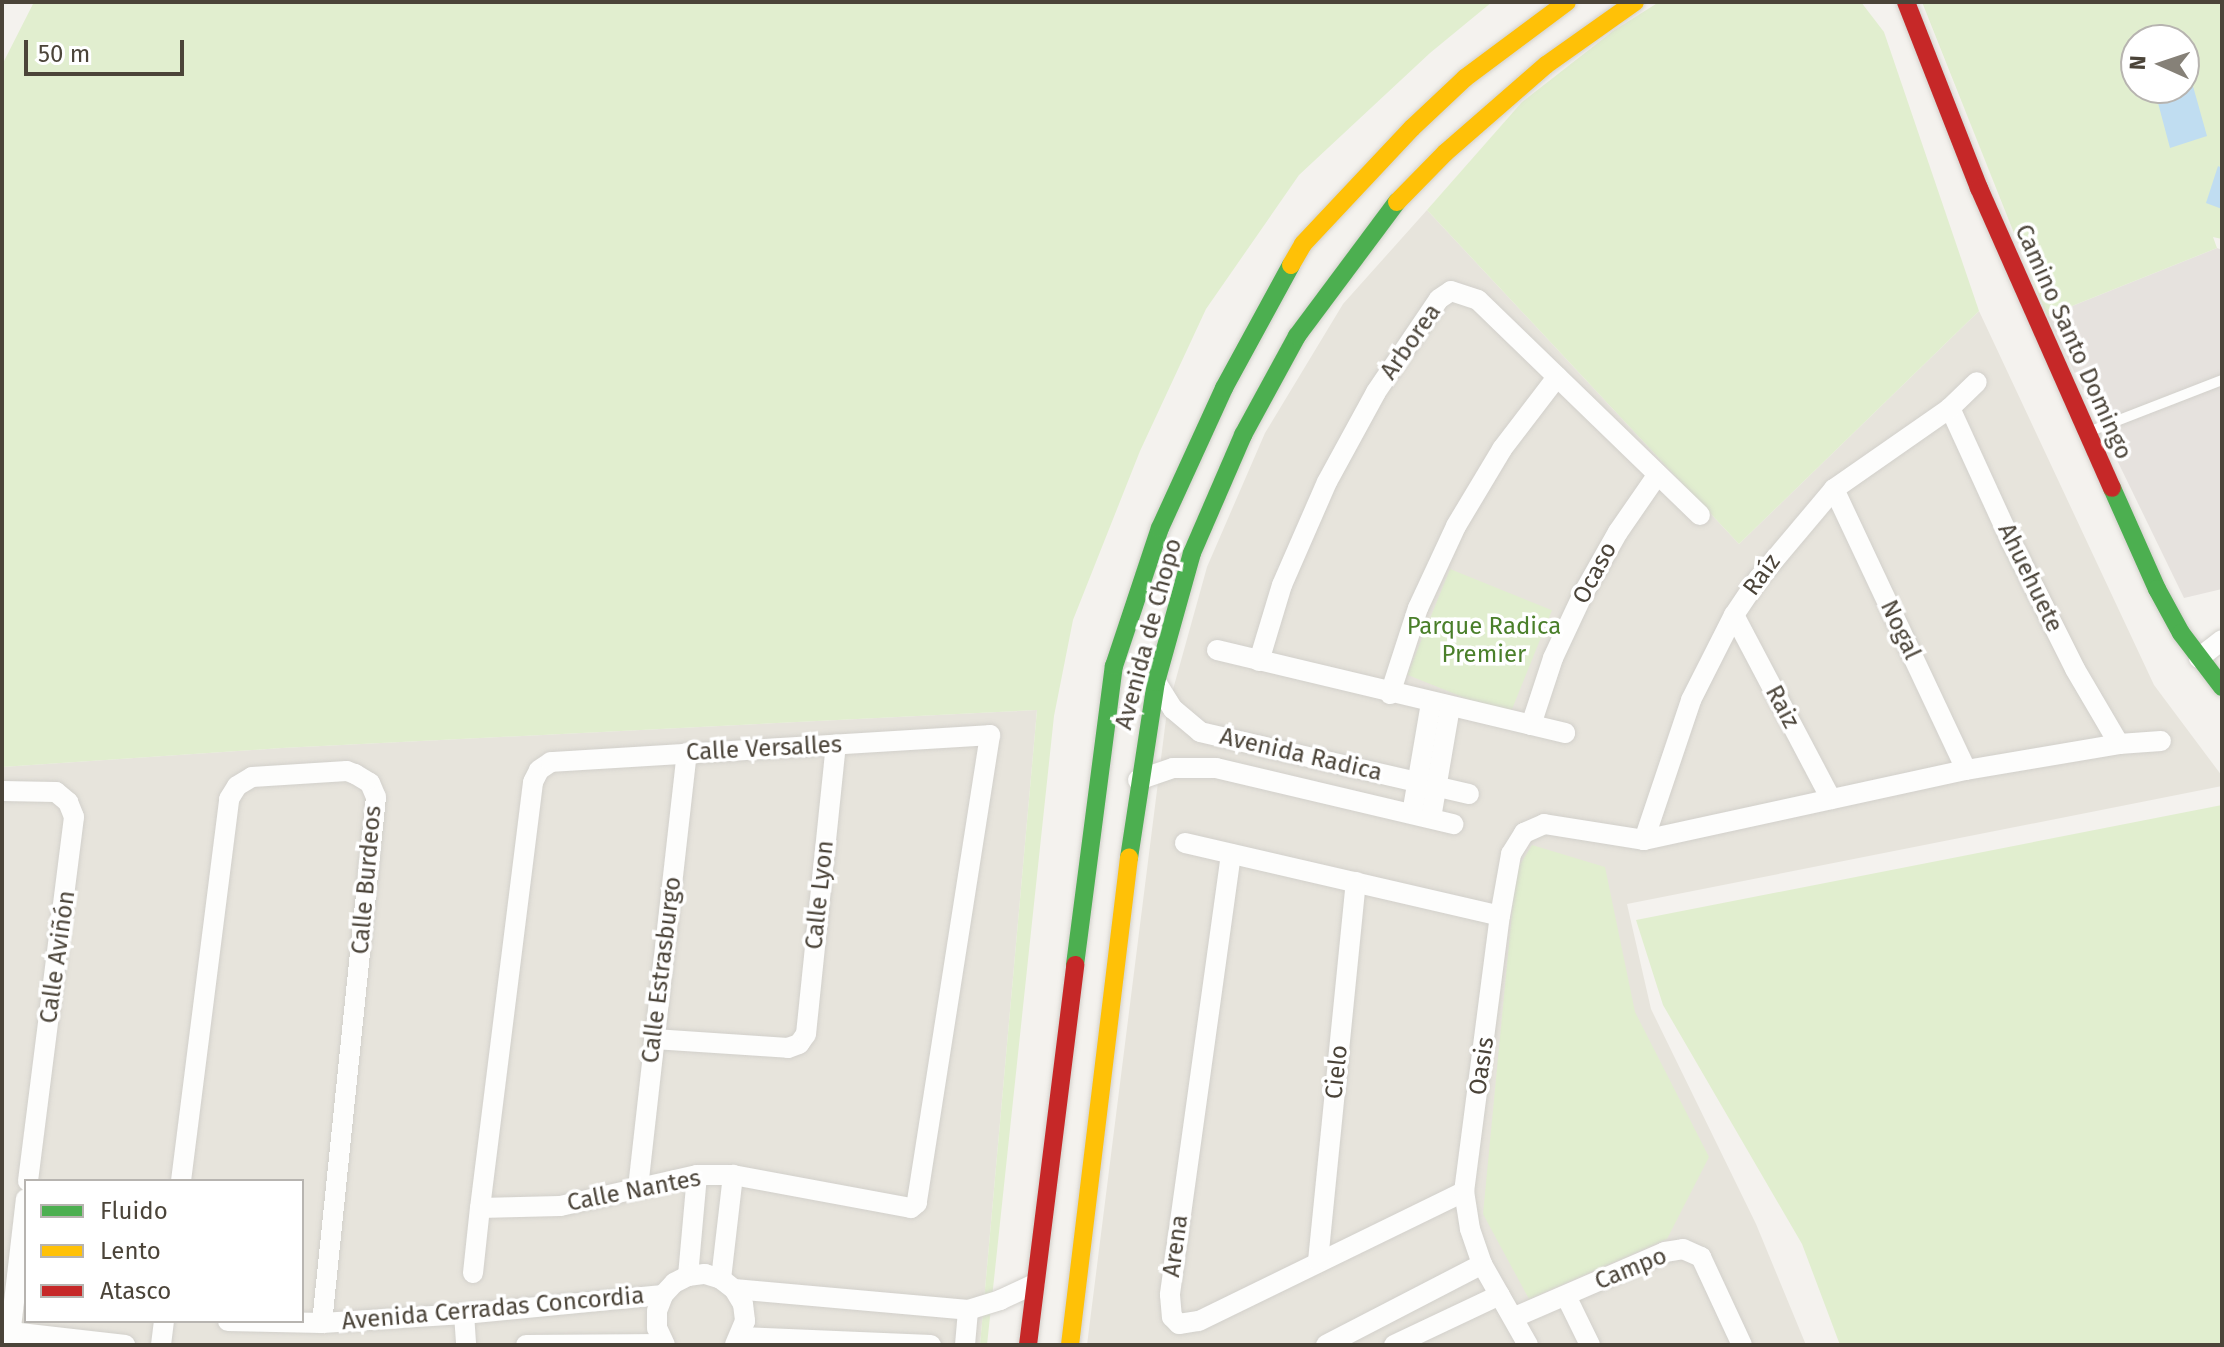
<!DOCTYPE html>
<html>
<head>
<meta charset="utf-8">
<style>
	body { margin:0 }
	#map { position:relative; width:2224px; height:1347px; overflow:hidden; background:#f4f2ee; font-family:"Fira Sans",sans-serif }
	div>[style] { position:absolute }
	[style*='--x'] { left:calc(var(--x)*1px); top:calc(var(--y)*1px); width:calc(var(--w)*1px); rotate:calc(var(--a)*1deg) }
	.residential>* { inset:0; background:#e7e4dc }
	.industrial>* { inset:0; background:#e6e2de }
	.green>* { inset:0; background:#e1eecf; transform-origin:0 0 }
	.water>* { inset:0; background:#c0ddf1 }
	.roads { filter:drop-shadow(0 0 2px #d2d0cb) drop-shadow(0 0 2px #d2d0cb) }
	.lane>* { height:10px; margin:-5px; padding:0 5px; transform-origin:5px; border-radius:5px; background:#fdfdfc }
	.street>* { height:20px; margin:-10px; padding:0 10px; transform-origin:10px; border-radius:10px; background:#fdfdfc }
	.fast>* { height:18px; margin:-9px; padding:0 9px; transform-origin:9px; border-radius:9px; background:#4caf50 }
	.slow>* { height:18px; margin:-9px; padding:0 9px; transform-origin:9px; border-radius:9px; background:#ffc107 }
	.jam>* { height:18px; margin:-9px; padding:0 9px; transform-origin:9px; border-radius:9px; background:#c62828 }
	span { translate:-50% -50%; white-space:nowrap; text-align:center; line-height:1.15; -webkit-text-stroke:7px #fff; paint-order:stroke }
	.street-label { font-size:24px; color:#4b4439 }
	.park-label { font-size:24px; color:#4a7f2a }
	.frame { position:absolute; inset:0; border:4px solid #4b4439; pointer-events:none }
	.legend { position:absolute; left:24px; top:1179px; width:280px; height:144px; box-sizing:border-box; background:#fff; border:2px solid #b7b4b0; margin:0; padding:10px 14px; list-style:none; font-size:24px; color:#4b4439 }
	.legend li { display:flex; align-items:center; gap:16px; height:40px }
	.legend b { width:40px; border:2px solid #b7b4b0 }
	.north { position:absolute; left:2120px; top:24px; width:80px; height:80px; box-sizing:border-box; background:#fff; border:2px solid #b7b4b0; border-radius:50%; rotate:273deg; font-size:22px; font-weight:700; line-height:32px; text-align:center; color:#4b4439 }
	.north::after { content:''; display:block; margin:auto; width:28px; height:36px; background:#868178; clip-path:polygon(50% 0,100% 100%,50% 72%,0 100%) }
	.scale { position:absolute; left:24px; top:40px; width:160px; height:36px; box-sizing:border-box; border:4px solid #4b4439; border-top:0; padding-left:10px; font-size:24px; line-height:28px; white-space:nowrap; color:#4b4439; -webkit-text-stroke:6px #fff; paint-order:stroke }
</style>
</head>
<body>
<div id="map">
	<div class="residential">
		<div style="clip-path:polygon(1427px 210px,1739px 544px,1979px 311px,2154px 685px,2222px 776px,2222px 786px,1627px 904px,1651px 1009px,1756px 1224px,1806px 1345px,1087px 1345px,1167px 711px,1207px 567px,1265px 433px,1343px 304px)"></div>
		<div style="clip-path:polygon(evenodd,1037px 710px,980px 1345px,2px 1345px,2px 767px,282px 748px,1037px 710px,26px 1181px,302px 1181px,302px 1321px,26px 1321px,26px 1181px)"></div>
	</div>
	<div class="industrial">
		<div style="clip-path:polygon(2217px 248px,2222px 250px,2222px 589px,2184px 598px,2047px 316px)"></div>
	</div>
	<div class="green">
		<div style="clip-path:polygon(34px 2px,1492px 2px,1430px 53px,1299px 175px,1206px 309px,1140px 451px,1073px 620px,1054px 716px,987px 1345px,980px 1345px,1037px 710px,282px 748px,2px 767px,2px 65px)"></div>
		<div style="clip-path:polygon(1659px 2px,1861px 2px,1884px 32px,1979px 311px,1739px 544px,1427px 210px,1522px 102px,1613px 31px)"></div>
		<div style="clip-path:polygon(evenodd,1922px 2px,2222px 2px,2222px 239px,2213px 237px,2217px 248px,2047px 316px,1922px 2px,2136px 40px,2184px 40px,2184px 88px,2136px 88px,2136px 40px)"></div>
		<div style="left:1450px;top:569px;width:110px;height:114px;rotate:22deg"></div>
		<div style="clip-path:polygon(2222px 805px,2222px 1345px,1840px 1345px,1802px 1244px,1663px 1005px,1636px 920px)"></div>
		<div style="clip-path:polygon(1532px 845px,1605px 867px,1635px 1012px,1709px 1157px,1667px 1239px,1529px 1299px,1483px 1214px,1516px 871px)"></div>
	</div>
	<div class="water">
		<div style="clip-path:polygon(2184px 54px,2207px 136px,2170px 148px,2154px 88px,2184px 88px)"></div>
		<div style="clip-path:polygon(2218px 166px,2222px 168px,2222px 209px,2206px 203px)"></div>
	</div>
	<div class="roads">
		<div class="lane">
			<div style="--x:2088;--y:432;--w:144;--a:-21.2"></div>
		</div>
		<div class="street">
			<div style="--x:1950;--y:408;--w:146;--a:65.4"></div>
			<div style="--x:2011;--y:541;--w:143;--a:63.4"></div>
			<div style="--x:2075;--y:669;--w:87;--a:59.6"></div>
			<div style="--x:1834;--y:489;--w:310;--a:64.8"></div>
			<div style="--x:1734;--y:615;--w:208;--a:62.2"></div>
			<div style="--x:1217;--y:650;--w:358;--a:13.4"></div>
			<div style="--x:2199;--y:658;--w:29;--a:-38"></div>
			<div style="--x:1259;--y:661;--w:79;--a:-73.2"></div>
			<div style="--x:1282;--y:585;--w:112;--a:-66.4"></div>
			<div style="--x:1327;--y:482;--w:102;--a:-61.4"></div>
			<div style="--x:1376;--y:392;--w:112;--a:-55.9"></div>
			<div style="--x:1439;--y:299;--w:14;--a:-34"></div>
			<div style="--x:1451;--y:291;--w:28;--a:18"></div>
			<div style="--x:1478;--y:300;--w:309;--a:44.1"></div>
			<div style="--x:1156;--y:682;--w:32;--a:58"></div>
			<div style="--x:1173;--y:709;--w:35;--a:40"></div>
			<div style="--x:1200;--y:732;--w:276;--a:13"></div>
			<div style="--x:1390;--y:694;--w:90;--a:-72"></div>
			<div style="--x:1418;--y:608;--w:90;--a:-65.1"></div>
			<div style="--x:1456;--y:526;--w:90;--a:-59.1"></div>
			<div style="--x:1502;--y:449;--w:91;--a:-52.6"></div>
			<div style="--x:1531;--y:725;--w:71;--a:-71.8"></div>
			<div style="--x:1553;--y:658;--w:71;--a:-64.9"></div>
			<div style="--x:1583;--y:594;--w:71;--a:-60.6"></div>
			<div style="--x:1618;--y:532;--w:70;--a:-55.4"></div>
			<div style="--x:1138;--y:780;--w:37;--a:-19"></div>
			<div style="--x:1173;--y:768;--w:43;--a:0"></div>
			<div style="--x:1216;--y:768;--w:244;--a:13.3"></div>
			<div style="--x:2;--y:791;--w:54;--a:1.1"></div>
			<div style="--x:56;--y:792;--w:16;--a:40"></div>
			<div style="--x:68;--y:802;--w:16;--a:68"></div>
			<div style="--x:74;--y:817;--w:367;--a:97.2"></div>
			<div style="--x:1412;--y:814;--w:113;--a:-80.3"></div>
			<div style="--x:1431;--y:818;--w:113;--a:-80.3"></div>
			<div style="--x:1644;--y:840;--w:148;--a:-71.4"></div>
			<div style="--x:1691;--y:700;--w:95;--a:-63.2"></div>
			<div style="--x:1734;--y:615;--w:45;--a:-56"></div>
			<div style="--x:1759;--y:578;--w:116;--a:-49.9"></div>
			<div style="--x:1834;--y:489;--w:141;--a:-34.9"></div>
			<div style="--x:1950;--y:408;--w:37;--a:-44"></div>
			<div style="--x:1185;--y:843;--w:323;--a:13"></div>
			<div style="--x:1231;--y:854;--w:445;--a:97.9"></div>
			<div style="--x:1170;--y:1295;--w:22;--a:85"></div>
			<div style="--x:1172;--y:1317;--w:10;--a:45"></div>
			<div style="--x:1179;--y:1324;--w:20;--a:-9"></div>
			<div style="--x:1199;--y:1321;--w:295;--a:-26"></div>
			<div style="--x:654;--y:1039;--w:134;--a:3.8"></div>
			<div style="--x:788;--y:1048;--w:12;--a:-20"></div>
			<div style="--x:799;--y:1044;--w:12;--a:-55"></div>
			<div style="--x:806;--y:1034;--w:291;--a:-84.1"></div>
			<div style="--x:181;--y:1181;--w:385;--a:-82.8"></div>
			<div style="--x:229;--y:799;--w:15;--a:-58"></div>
			<div style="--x:237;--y:786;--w:17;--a:-31"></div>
			<div style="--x:252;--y:777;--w:95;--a:-3.6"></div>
			<div style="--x:347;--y:771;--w:9;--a:21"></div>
			<div style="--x:355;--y:774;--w:17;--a:31"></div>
			<div style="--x:370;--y:783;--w:15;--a:67"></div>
			<div style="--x:376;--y:797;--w:529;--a:95.86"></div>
			<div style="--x:638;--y:1188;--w:438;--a:-83.6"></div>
			<div style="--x:1318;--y:1261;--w:381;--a:-84.3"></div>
			<div style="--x:473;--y:1273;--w:65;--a:-83.9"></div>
			<div style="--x:480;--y:1208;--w:429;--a:-82.9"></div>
			<div style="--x:533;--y:782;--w:13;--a:-63"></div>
			<div style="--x:539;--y:770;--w:14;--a:-34"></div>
			<div style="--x:551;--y:762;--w:440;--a:-3.5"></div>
			<div style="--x:990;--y:735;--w:474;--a:98.9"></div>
			<div style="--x:917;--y:1203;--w:8;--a:140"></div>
			<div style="--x:911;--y:1208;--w:181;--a:-169.5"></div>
			<div style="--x:733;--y:1175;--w:36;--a:180"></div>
			<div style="--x:697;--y:1175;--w:140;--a:167.2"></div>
			<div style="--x:560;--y:1206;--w:80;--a:178.6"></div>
			<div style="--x:688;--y:1276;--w:101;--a:-84.9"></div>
			<div style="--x:721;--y:1279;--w:105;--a:-83.4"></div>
			<div style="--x:734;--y:1289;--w:235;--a:5.1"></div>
			<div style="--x:968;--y:1310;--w:34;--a:-17"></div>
			<div style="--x:1000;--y:1300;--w:38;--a:-25"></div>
			<div style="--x:1566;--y:1296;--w:55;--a:63.9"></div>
			<div style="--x:464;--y:1314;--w:31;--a:86"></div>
			<div style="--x:1515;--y:1317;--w:163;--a:-23.4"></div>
			<div style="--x:1665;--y:1252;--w:18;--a:-9"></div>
			<div style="--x:1683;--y:1249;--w:20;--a:24"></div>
			<div style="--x:1701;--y:1257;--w:97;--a:65"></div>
			<div style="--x:228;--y:1321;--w:94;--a:1.2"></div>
			<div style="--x:322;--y:1323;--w:142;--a:-3.6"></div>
			<div style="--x:464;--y:1314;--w:200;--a:-5.5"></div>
			<div style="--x:2;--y:1331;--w:124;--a:6.5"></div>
			<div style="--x:741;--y:1337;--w:190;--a:2.4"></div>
			<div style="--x:9;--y:1345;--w:147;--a:-83.4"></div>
			<div style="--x:161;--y:1345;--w:24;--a:-83"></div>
			<div style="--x:526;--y:1345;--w:138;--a:-0.4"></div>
			<div style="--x:665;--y:1345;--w:19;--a:-115"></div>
			<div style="--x:657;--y:1328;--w:17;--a:-90"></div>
			<div style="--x:657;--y:1311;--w:17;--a:-69"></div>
			<div style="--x:663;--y:1295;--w:16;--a:-47"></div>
			<div style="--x:674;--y:1283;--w:16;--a:-27"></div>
			<div style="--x:688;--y:1276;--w:17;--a:-7"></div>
			<div style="--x:705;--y:1274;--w:17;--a:17"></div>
			<div style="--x:721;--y:1279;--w:16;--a:38"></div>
			<div style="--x:734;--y:1289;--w:17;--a:59"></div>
			<div style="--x:743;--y:1304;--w:17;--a:83"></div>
			<div style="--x:745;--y:1321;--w:26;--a:113"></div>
			<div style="--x:965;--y:1345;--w:35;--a:-85"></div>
			<div style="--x:1326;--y:1345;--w:176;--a:-27.4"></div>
			<div style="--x:1394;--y:1345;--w:117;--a:-25.3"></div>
			<div style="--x:1528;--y:1345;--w:93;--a:-119.6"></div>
			<div style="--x:1482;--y:1264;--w:37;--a:-109"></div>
			<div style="--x:1470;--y:1229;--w:37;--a:-99"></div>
			<div style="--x:1464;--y:1192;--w:278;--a:-82.6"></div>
			<div style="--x:1500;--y:916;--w:63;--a:-79.9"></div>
			<div style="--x:1511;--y:854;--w:25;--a:-58"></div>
			<div style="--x:1524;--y:833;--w:22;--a:-24"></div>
			<div style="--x:1544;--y:824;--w:101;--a:9.1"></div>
			<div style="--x:1644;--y:840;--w:330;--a:-12.3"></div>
			<div style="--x:1966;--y:770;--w:155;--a:-9.6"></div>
			<div style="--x:2119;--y:744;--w:42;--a:-4.1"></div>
		</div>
		<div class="fast">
			<div style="--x:2112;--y:488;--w:111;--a:66"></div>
			<div style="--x:2157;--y:589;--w:50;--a:61.4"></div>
			<div style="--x:2181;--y:633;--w:68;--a:52.8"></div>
			<div style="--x:1129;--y:858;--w:178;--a:-81.3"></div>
			<div style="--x:1156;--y:682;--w:134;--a:-74.4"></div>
			<div style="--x:1192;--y:553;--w:129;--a:-66.6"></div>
			<div style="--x:1243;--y:435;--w:113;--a:-61.4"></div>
			<div style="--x:1297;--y:336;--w:167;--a:-53.3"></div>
			<div style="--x:1075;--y:965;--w:302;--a:-82.6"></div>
			<div style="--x:1114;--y:666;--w:145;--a:-71.6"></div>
			<div style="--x:1160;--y:528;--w:154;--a:-65.4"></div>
			<div style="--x:1224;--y:388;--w:140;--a:-61.4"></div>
		</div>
		<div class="slow">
			<div style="--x:1397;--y:202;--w:69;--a:-45.6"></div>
			<div style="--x:1445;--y:153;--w:134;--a:-41.1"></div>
			<div style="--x:1546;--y:65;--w:109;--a:-35.3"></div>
			<div style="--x:1291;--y:265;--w:24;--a:-60"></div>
			<div style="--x:1303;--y:244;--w:159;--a:-46.8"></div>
			<div style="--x:1412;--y:128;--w:73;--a:-43.3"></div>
			<div style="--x:1465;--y:78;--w:127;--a:-36.7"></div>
			<div style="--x:1070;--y:1345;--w:491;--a:-83.1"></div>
		</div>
		<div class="jam">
			<div style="--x:1906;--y:2;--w:200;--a:68.6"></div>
			<div style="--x:1979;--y:188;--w:328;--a:66.1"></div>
			<div style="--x:1028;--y:1345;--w:383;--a:-82.9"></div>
		</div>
	</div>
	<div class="street-label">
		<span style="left:1411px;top:342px;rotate:-55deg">Arborea</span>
		<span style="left:2073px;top:342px;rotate:66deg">Camino Santo Domingo</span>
		<span style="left:1595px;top:573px;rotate:-62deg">Ocaso</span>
		<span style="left:1762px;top:575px;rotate:-54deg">Raíz</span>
		<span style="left:2030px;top:578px;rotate:64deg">Ahuehuete</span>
		<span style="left:1900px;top:630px;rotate:65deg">Nogal</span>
		<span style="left:1149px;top:634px;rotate:-75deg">Avenida de Chopo</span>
		<span style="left:1782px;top:707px;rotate:62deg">Raiz</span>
		<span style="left:764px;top:749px;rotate:-3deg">Calle Versalles</span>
		<span style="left:1301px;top:755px;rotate:13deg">Avenida Radica</span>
		<span style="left:367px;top:880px;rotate:-85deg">Calle Burdeos</span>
		<span style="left:820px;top:895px;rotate:-84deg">Calle Lyon</span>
		<span style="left:58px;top:957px;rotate:-82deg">Calle Aviñón</span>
		<span style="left:662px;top:970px;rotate:-83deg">Calle Estrasburgo</span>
		<span style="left:1482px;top:1066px;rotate:-82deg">Oasis</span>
		<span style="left:1337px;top:1072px;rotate:-84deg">Cielo</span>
		<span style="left:634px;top:1191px;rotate:-11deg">Calle Nantes</span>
		<span style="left:1176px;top:1246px;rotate:-82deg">Arena</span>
		<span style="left:1631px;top:1269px;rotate:-22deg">Campo</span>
		<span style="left:493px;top:1309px;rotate:-5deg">Avenida Cerradas Concordia</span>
	</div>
	<div class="park-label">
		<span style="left:1484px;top:641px">Parque Radica<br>Premier</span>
	</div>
	<div class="frame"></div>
	<ul class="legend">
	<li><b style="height:10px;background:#4caf50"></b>Fluido</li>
	<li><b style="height:10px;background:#ffc107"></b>Lento</li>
	<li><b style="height:10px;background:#c62828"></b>Atasco</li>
	</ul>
	<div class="north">N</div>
	<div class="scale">50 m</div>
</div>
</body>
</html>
